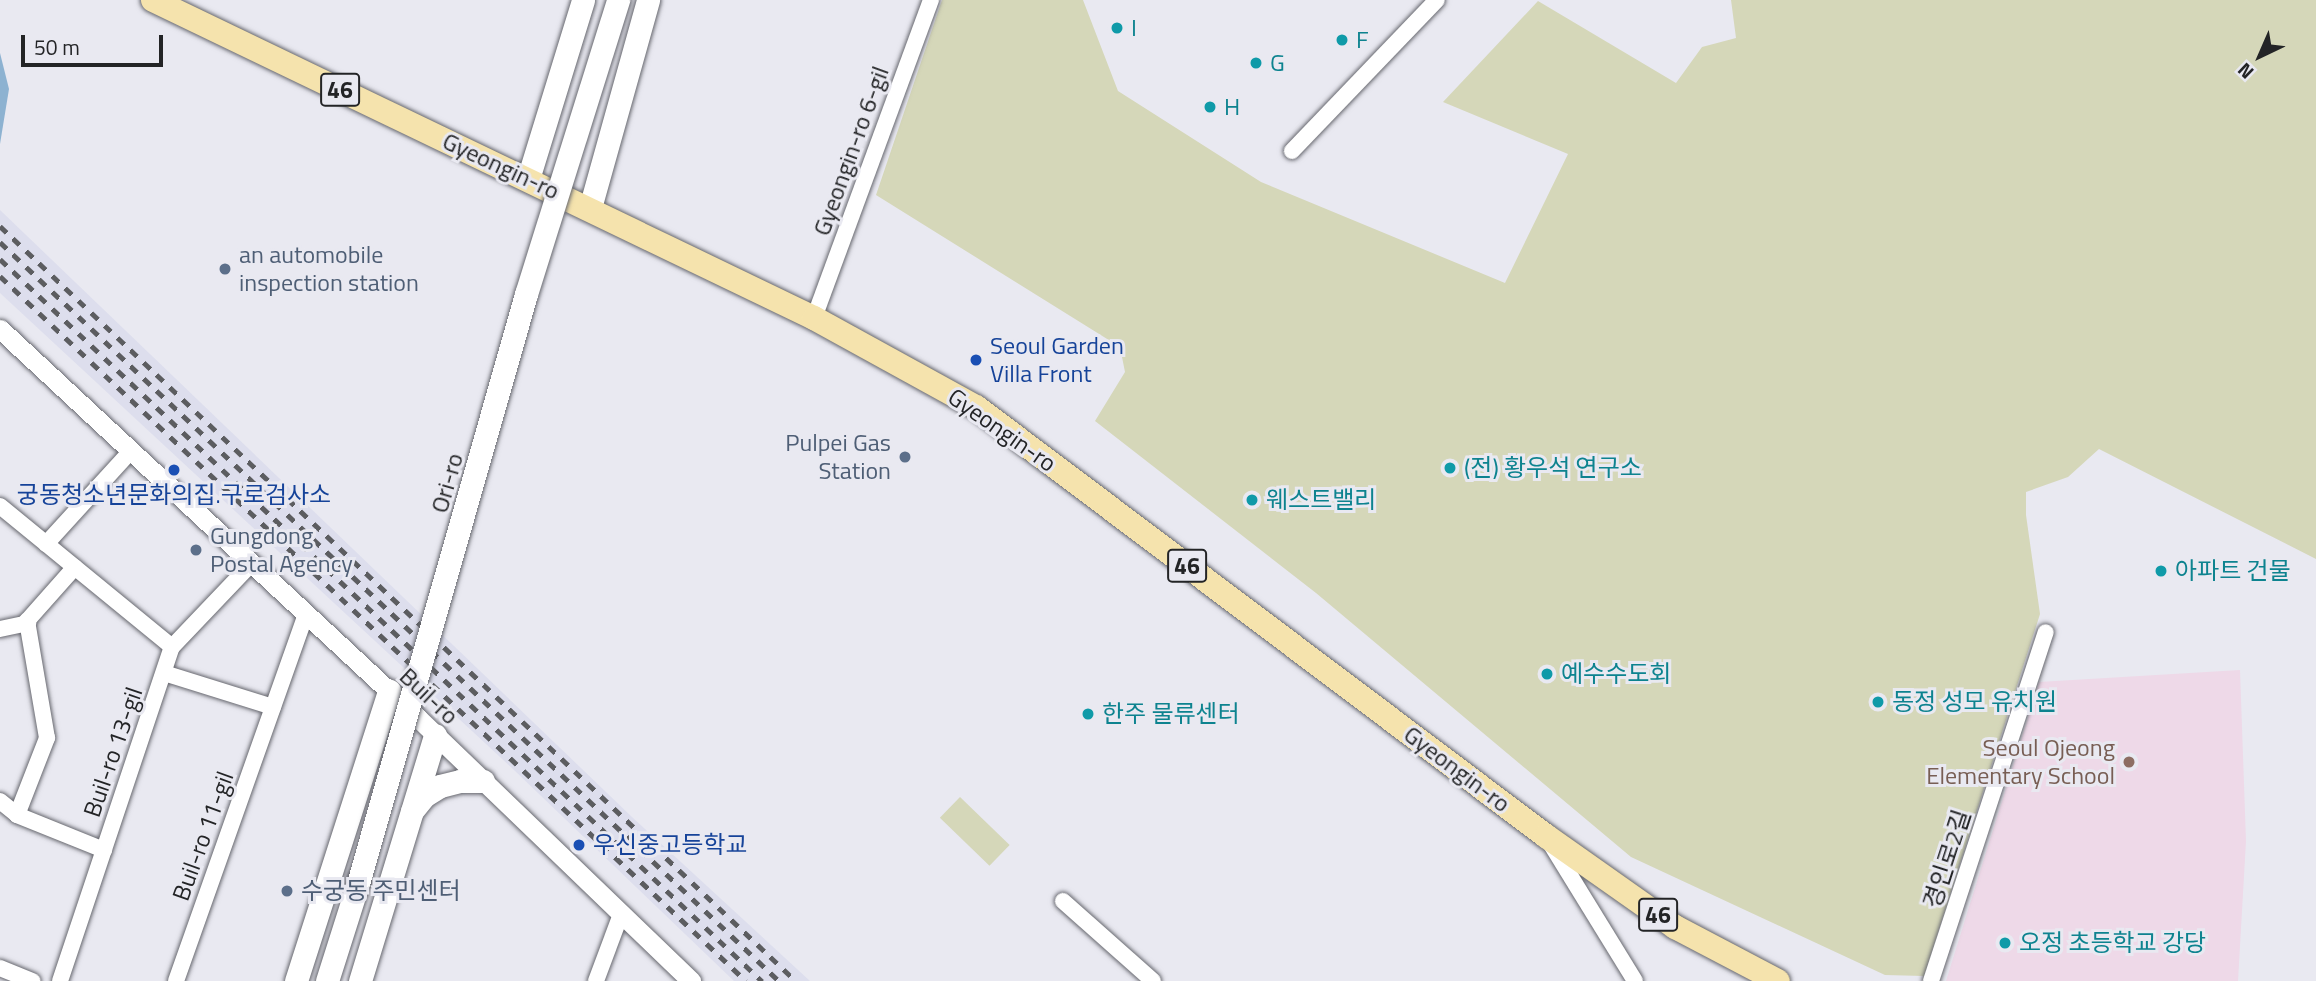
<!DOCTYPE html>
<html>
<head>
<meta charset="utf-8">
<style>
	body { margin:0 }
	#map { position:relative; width:2316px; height:981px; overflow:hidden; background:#e9e9f1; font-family:"Titillium Web","Noto Sans KR",sans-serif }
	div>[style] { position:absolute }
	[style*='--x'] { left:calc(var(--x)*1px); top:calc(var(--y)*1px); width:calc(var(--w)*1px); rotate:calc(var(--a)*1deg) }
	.built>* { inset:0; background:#dddeed }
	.education>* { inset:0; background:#eed9e8 }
	.green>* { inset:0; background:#d5d7b9; transform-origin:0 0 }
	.water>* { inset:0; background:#8db2d1 }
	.roads { filter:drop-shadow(0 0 2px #66676e) drop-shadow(0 0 2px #66676e) }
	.minor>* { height:16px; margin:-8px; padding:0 8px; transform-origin:8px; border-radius:8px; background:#fff }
	.tertiary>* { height:19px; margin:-9.5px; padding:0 9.5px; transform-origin:9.5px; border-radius:9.5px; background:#fff }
	.secondary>* { height:23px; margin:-11.5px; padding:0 11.5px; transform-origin:11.5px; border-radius:11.5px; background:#fff }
	.primary>* { height:24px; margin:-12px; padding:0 12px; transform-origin:12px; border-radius:12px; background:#f5e3ad }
	.rail>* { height:5px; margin-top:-2.5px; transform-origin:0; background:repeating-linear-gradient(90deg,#5c5d60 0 9px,transparent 0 18px) }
	.bridges { filter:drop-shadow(0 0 2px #66676e) drop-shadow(0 0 2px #66676e) }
	.secondary-bridge>* { height:23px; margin:-11.5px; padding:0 11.5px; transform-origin:11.5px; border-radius:11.5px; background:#fff }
	.dots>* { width:19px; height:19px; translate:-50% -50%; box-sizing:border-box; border:4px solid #e9e9f1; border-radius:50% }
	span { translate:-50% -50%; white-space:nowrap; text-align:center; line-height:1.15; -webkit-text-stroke:6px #e9e9f1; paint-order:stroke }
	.shield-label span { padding:2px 5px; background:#e9e9f1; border:2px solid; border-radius:5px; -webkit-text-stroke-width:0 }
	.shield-label { font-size:23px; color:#232426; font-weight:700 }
	.culture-label { font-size:24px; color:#0d838f }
	.left { translate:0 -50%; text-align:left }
	.street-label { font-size:24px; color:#232426 }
	.service-label { font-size:24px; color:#4e5e75 }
	.right { translate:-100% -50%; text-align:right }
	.transit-label { font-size:24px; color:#164399 }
	.education-label { font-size:24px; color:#785e54 }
	.north { position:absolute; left:2225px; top:21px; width:70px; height:70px; -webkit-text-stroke:5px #e9e9f1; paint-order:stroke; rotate:224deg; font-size:19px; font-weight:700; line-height:28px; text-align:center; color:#232426 }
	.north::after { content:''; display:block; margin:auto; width:24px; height:32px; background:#232426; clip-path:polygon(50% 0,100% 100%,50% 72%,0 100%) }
	.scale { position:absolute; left:21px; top:35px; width:142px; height:32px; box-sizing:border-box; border:4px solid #232426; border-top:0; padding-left:9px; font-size:21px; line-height:24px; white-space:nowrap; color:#232426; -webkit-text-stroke:5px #e9e9f1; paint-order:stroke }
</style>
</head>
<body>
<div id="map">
	<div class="built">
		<div style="clip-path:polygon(0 210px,632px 817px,810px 981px,734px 981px,514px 770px,0 293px)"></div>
	</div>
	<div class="education">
		<div style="clip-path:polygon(2240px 670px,2246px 841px,2238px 981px,1946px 981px,2039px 682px)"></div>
	</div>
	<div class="green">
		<div style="clip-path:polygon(942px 0,1083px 0,1118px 91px,1261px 182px,1505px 283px,1568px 154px,1443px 102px,1538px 1px,1676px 83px,1702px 47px,1736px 38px,1731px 0,2316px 0,2316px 559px,2099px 449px,2068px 477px,2026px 492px,2026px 515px,2040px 614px,1924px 976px,1885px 975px,1631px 857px,1316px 593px,1095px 421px,1125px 372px,1120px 347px,876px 195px)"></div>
		<div style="left:960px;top:797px;width:69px;height:29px;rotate:44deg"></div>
	</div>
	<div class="water">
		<div style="clip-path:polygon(0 53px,9px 89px,0 144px)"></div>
	</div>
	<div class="roads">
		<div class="minor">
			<div style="--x:1292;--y:151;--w:209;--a:-46.2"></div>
			<div style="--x:814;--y:318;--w:339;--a:-69.8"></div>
			<div style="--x:0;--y:506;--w:222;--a:39.3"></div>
			<div style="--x:46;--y:544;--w:126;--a:-47.6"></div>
			<div style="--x:0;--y:629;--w:29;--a:-12"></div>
			<div style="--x:164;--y:673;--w:114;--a:17.3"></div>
			<div style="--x:0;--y:801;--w:22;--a:39"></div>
			<div style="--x:17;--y:815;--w:94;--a:21.9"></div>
			<div style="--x:17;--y:815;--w:83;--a:-68.7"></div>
			<div style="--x:47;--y:738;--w:119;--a:-99.7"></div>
			<div style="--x:27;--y:621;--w:72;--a:-48.4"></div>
			<div style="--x:1552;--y:846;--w:158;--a:58.4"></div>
			<div style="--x:1063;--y:901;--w:120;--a:41.6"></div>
			<div style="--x:0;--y:968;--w:35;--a:22"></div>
			<div style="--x:60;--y:981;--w:352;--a:-71.5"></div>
			<div style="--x:172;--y:647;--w:116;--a:-46.4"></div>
			<div style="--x:176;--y:981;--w:389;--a:-70.5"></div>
			<div style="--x:596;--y:981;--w:72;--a:-69.5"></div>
			<div style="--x:1931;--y:981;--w:367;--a:-71.8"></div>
		</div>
		<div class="tertiary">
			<div style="--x:0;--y:329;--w:571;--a:42.94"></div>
			<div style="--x:418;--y:718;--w:379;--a:43.9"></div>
		</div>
		<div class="secondary">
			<div style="--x:528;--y:179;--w:187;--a:-72.9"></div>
			<div style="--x:590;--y:208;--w:216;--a:-74.4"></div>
			<div style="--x:412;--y:811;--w:19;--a:-51"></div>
			<div style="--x:424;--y:796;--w:19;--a:-32"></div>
			<div style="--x:440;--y:786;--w:21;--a:-14"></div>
			<div style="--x:460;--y:781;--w:23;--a:0"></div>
			<div style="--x:296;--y:981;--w:305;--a:-72.2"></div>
			<div style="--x:327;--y:981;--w:106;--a:-72.4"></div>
			<div style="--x:360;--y:981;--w:257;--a:-73"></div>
		</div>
		<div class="primary">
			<div style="--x:153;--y:0;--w:734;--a:25.69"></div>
			<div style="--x:814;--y:318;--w:185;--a:28.8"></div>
			<div style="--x:976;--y:407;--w:713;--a:36.97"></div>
			<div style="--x:1546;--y:836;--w:158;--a:35.2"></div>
			<div style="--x:1675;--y:927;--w:116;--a:27.7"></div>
		</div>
	</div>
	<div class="rail">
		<div style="--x:0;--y:226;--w:1097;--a:43.49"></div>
		<div style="--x:0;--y:242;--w:1074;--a:43.49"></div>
		<div style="--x:0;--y:259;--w:1050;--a:43.46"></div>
		<div style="--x:0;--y:276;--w:1026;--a:43.38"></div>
	</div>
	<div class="bridges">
		<div class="secondary-bridge">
			<div style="--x:359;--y:880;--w:609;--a:-74.09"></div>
			<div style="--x:526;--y:294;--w:308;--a:-72.6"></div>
		</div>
	</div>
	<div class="dots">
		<div style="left:1117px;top:28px;background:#0f9aa8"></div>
		<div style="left:1342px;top:40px;background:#0f9aa8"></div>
		<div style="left:1256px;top:63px;background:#0f9aa8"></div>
		<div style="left:1210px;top:107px;background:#0f9aa8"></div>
		<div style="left:225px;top:269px;background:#5c6f8a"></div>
		<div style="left:976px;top:360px;background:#1a4fb4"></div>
		<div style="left:905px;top:457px;background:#5c6f8a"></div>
		<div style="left:1450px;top:468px;background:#0f9aa8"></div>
		<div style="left:174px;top:470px;background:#1a4fb4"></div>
		<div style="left:1252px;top:500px;background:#0f9aa8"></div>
		<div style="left:196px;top:550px;background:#5c6f8a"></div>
		<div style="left:2161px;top:571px;background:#0f9aa8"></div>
		<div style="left:1547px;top:674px;background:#0f9aa8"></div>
		<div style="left:1878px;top:702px;background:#0f9aa8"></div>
		<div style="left:1088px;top:714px;background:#0f9aa8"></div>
		<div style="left:2129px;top:762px;background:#8d6e63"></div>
		<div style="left:579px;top:845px;background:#1a4fb4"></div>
		<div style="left:287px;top:891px;background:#5c6f8a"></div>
		<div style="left:2005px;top:943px;background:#0f9aa8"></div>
	</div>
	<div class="shield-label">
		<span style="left:340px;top:90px">46</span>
		<span style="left:1187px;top:566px">46</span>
		<span style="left:1658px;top:915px">46</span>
	</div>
	<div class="culture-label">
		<span class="left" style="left:1131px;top:28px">I</span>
		<span class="left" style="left:1356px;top:40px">F</span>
		<span class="left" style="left:1270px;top:63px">G</span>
		<span class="left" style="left:1224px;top:107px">H</span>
		<span class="left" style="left:1464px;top:468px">(전) 황우석 연구소</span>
		<span class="left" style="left:1266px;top:500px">웨스트밸리</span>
		<span class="left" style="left:2175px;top:571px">아파트 건물</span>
		<span class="left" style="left:1561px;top:674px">예수수도회</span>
		<span class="left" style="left:1892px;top:702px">동정 성모 유치원</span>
		<span class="left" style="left:1102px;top:714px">한주 물류센터</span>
		<span class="left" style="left:2019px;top:943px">오정 초등학교 강당</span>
	</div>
	<div class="street-label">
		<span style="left:851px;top:151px;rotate:-70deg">Gyeongin-ro 6-gil</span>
		<span style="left:501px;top:166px;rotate:25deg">Gyeongin-ro</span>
		<span style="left:1002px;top:430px;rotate:35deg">Gyeongin-ro</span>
		<span style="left:447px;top:483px;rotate:-74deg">Ori-ro</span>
		<span style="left:429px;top:696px;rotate:43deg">Buil-ro</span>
		<span style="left:113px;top:752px;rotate:-71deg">Buil-ro 13-gil</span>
		<span style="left:1457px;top:769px;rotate:37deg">Gyeongin-ro</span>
		<span style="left:203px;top:836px;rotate:-70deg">Buil-ro 11-gil</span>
		<span style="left:1947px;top:859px;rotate:-72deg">경인로2길</span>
	</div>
	<div class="service-label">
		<span class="left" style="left:239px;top:269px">an automobile<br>inspection station</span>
		<span class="right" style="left:891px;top:457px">Pulpei Gas<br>Station</span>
		<span class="left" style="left:210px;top:550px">Gungdong<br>Postal Agency</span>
		<span class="left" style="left:301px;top:891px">수궁동 주민센터</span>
	</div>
	<div class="transit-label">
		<span class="left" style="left:990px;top:360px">Seoul Garden<br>Villa Front</span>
		<span style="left:174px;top:495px">궁동청소년문화의집.구로검사소</span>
		<span class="left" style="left:593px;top:845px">우신중고등학교</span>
	</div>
	<div class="education-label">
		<span class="right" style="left:2115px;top:762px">Seoul Ojeong<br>Elementary School</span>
	</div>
	<div class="north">N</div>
	<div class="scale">50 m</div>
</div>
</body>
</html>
